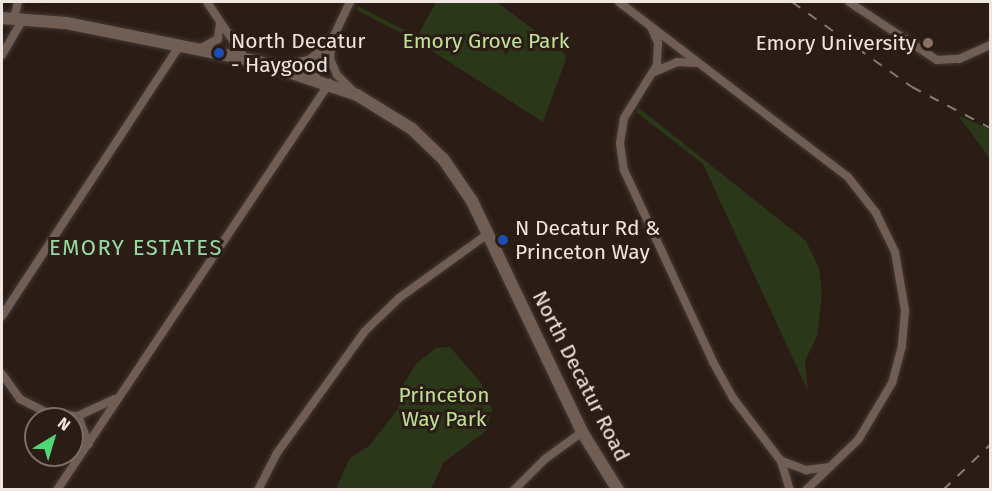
<!DOCTYPE html>
<html>
<head>
<meta charset="utf-8">
<style>
	body { margin:0 }
	#map { position:relative; width:992px; height:491px; overflow:hidden; background:#2b1d16; font-family:"Fira Sans",sans-serif }
	div>[style] { position:absolute }
	[style*='--x'] { left:calc(var(--x)*1px); top:calc(var(--y)*1px); width:calc(var(--w)*1px); rotate:calc(var(--a)*1deg) }
	.green>* { inset:0; background:#2a3718 }
	.roads { filter:drop-shadow(0 0 2px #443834) drop-shadow(0 0 2px #443834) }
	.street>* { height:8px; margin:-4px; padding:0 4px; transform-origin:4px; border-radius:4px; background:#705e55 }
	.secondary>* { height:12px; margin:-6px; padding:0 6px; transform-origin:6px; border-radius:6px; background:#705e55 }
	.rail>* { height:2px; margin-top:-1px; transform-origin:0; background:repeating-linear-gradient(90deg,#867a74 0 10px,transparent 0 20px) }
	.dots>* { width:16px; height:16px; translate:-50% -50%; box-sizing:border-box; border:3px solid #2b1d16; border-radius:50% }
	span { translate:-50% -50%; white-space:nowrap; text-align:center; line-height:1.15; -webkit-text-stroke:6px #2b1d16; paint-order:stroke }
	.poi-label { font-size:21px; color:#f0e6e1 }
	.left { translate:0 -50%; text-align:left }
	.right { translate:-100% -50%; text-align:right }
	.park-label { font-size:21px; color:#bfe193 }
	.street-label { font-size:21px; color:#f0e6e1 }
	.neighbourhood-label { font-size:22px; color:#98d9a3; letter-spacing:1.5px }
	.frame { position:absolute; inset:0; border:3px solid #f0e6e1; pointer-events:none }
	.north { position:absolute; left:24px; top:407px; width:60px; height:60px; box-sizing:border-box; background:#2b1d16; border:2px solid #7a6d67; border-radius:50%; rotate:38deg; font-size:16px; font-weight:700; line-height:24px; text-align:center; color:#f0e6e1 }
	.north::after { content:''; display:block; margin:auto; width:21px; height:27px; background:#51d674; clip-path:polygon(50% 0,100% 100%,50% 72%,0 100%) }
</style>
</head>
<body>
<div id="map">
	<div class="green">
		<div style="clip-path:polygon(436px 2px,497px 2px,564px 53px,566px 59px,543px 122px,415px 40px,356px 10px,358px 6px,417px 37px)"></div>
		<div style="clip-path:polygon(639px 108px,806px 241px,819px 268px,822px 294px,817px 336px,805px 361px,808px 391px,703px 164px,636px 112px)"></div>
		<div style="clip-path:polygon(959px 116px,990px 129px,990px 159px,960px 118px)"></div>
		<div style="clip-path:polygon(450px 347px,481px 383px,492px 410px,486px 431px,444px 462px,431px 489px,336px 489px,350px 458px,369px 446px,398px 409px,404px 383px,417px 363px,436px 348px)"></div>
	</div>
	<div class="roads">
		<div class="street">
			<div style="--x:207;--y:2;--w:66;--a:56.1"></div>
			<div style="--x:619;--y:2;--w:288;--a:37.4"></div>
			<div style="--x:848;--y:177;--w:46;--a:52.1"></div>
			<div style="--x:876;--y:213;--w:43;--a:64"></div>
			<div style="--x:895;--y:252;--w:59;--a:80.2"></div>
			<div style="--x:905;--y:310;--w:36;--a:95"></div>
			<div style="--x:902;--y:346;--w:38;--a:105"></div>
			<div style="--x:892;--y:383;--w:66;--a:120.8"></div>
			<div style="--x:858;--y:440;--w:72;--a:136.1"></div>
			<div style="--x:849;--y:2;--w:105;--a:33.4"></div>
			<div style="--x:937;--y:60;--w:22;--a:-3"></div>
			<div style="--x:959;--y:59;--w:34;--a:-24"></div>
			<div style="--x:14;--y:18;--w:16;--a:-76"></div>
			<div style="--x:651;--y:27;--w:17;--a:66"></div>
			<div style="--x:658;--y:43;--w:22;--a:93"></div>
			<div style="--x:657;--y:65;--w:62;--a:121.9"></div>
			<div style="--x:624;--y:118;--w:25;--a:99"></div>
			<div style="--x:620;--y:143;--w:27;--a:82"></div>
			<div style="--x:624;--y:170;--w:212;--a:65.1"></div>
			<div style="--x:713;--y:362;--w:41;--a:60.9"></div>
			<div style="--x:733;--y:398;--w:79;--a:52.7"></div>
			<div style="--x:781;--y:461;--w:30;--a:73"></div>
			<div style="--x:331;--y:46;--w:13;--a:94"></div>
			<div style="--x:330;--y:59;--w:17;--a:66"></div>
			<div style="--x:337;--y:75;--w:25;--a:45"></div>
			<div style="--x:199;--y:49;--w:21;--a:-28"></div>
			<div style="--x:218;--y:39;--w:16;--a:-83"></div>
			<div style="--x:2;--y:55;--w:42;--a:-59.7"></div>
			<div style="--x:279;--y:67;--w:32;--a:-14"></div>
			<div style="--x:310;--y:59;--w:20;--a:-37"></div>
			<div style="--x:654;--y:72;--w:25;--a:-23"></div>
			<div style="--x:677;--y:62;--w:19;--a:3"></div>
			<div style="--x:314;--y:78;--w:84;--a:-64.7"></div>
			<div style="--x:2;--y:316;--w:324;--a:-56.7"></div>
			<div style="--x:2;--y:374;--w:31;--a:54"></div>
			<div style="--x:20;--y:399;--w:34;--a:27"></div>
			<div style="--x:50;--y:414;--w:28;--a:4"></div>
			<div style="--x:78;--y:416;--w:40;--a:-25"></div>
			<div style="--x:78;--y:416;--w:30;--a:69"></div>
			<div style="--x:782;--y:461;--w:26;--a:21"></div>
			<div style="--x:806;--y:470;--w:24;--a:-7"></div>
			<div style="--x:57;--y:490;--w:490;--a:-56.2"></div>
			<div style="--x:258;--y:490;--w:42;--a:-62.8"></div>
			<div style="--x:277;--y:453;--w:150;--a:-54.2"></div>
			<div style="--x:365;--y:331;--w:47;--a:-44.1"></div>
			<div style="--x:399;--y:298;--w:111;--a:-35.8"></div>
			<div style="--x:514;--y:490;--w:44;--a:-45"></div>
			<div style="--x:545;--y:459;--w:46;--a:-36.1"></div>
		</div>
		<div class="secondary">
			<div style="--x:2;--y:18;--w:64;--a:4.5"></div>
			<div style="--x:66;--y:23;--w:194;--a:11.3"></div>
			<div style="--x:256;--y:61;--w:107;--a:18.6"></div>
			<div style="--x:357;--y:95;--w:65;--a:31.7"></div>
			<div style="--x:412;--y:129;--w:45;--a:44.1"></div>
			<div style="--x:444;--y:160;--w:50;--a:55.7"></div>
			<div style="--x:472;--y:201;--w:256;--a:64.5"></div>
			<div style="--x:582;--y:432;--w:68;--a:58.2"></div>
		</div>
	</div>
	<div class="rail">
		<div style="--x:792;--y:2;--w:147;--a:35.3"></div>
		<div style="--x:912;--y:87;--w:88;--a:27.7"></div>
		<div style="--x:943;--y:490;--w:65;--a:-43.8"></div>
	</div>
	<div class="dots">
		<div style="left:928px;top:43px;background:#8d6e63"></div>
		<div style="left:219px;top:53px;background:#1a4fb4"></div>
		<div style="left:503px;top:240px;background:#1a4fb4"></div>
	</div>
	<div class="poi-label">
		<span class="left" style="left:231px;top:53px">North Decatur<br>- Haygood</span>
		<span class="right" style="left:916px;top:43px">Emory University</span>
		<span class="left" style="left:515px;top:240px">N Decatur Rd &amp;<br>Princeton Way</span>
	</div>
	<div class="park-label">
		<span style="left:486px;top:41px">Emory Grove Park</span>
		<span style="left:444px;top:407px">Princeton<br>Way Park</span>
	</div>
	<div class="street-label">
		<span style="left:581px;top:376px;rotate:63deg">North Decatur Road</span>
	</div>
	<div class="neighbourhood-label">
		<span style="left:136px;top:248px">EMORY ESTATES</span>
	</div>
	<div class="frame"></div>
	<div class="north">N</div>
</div>
</body>
</html>
